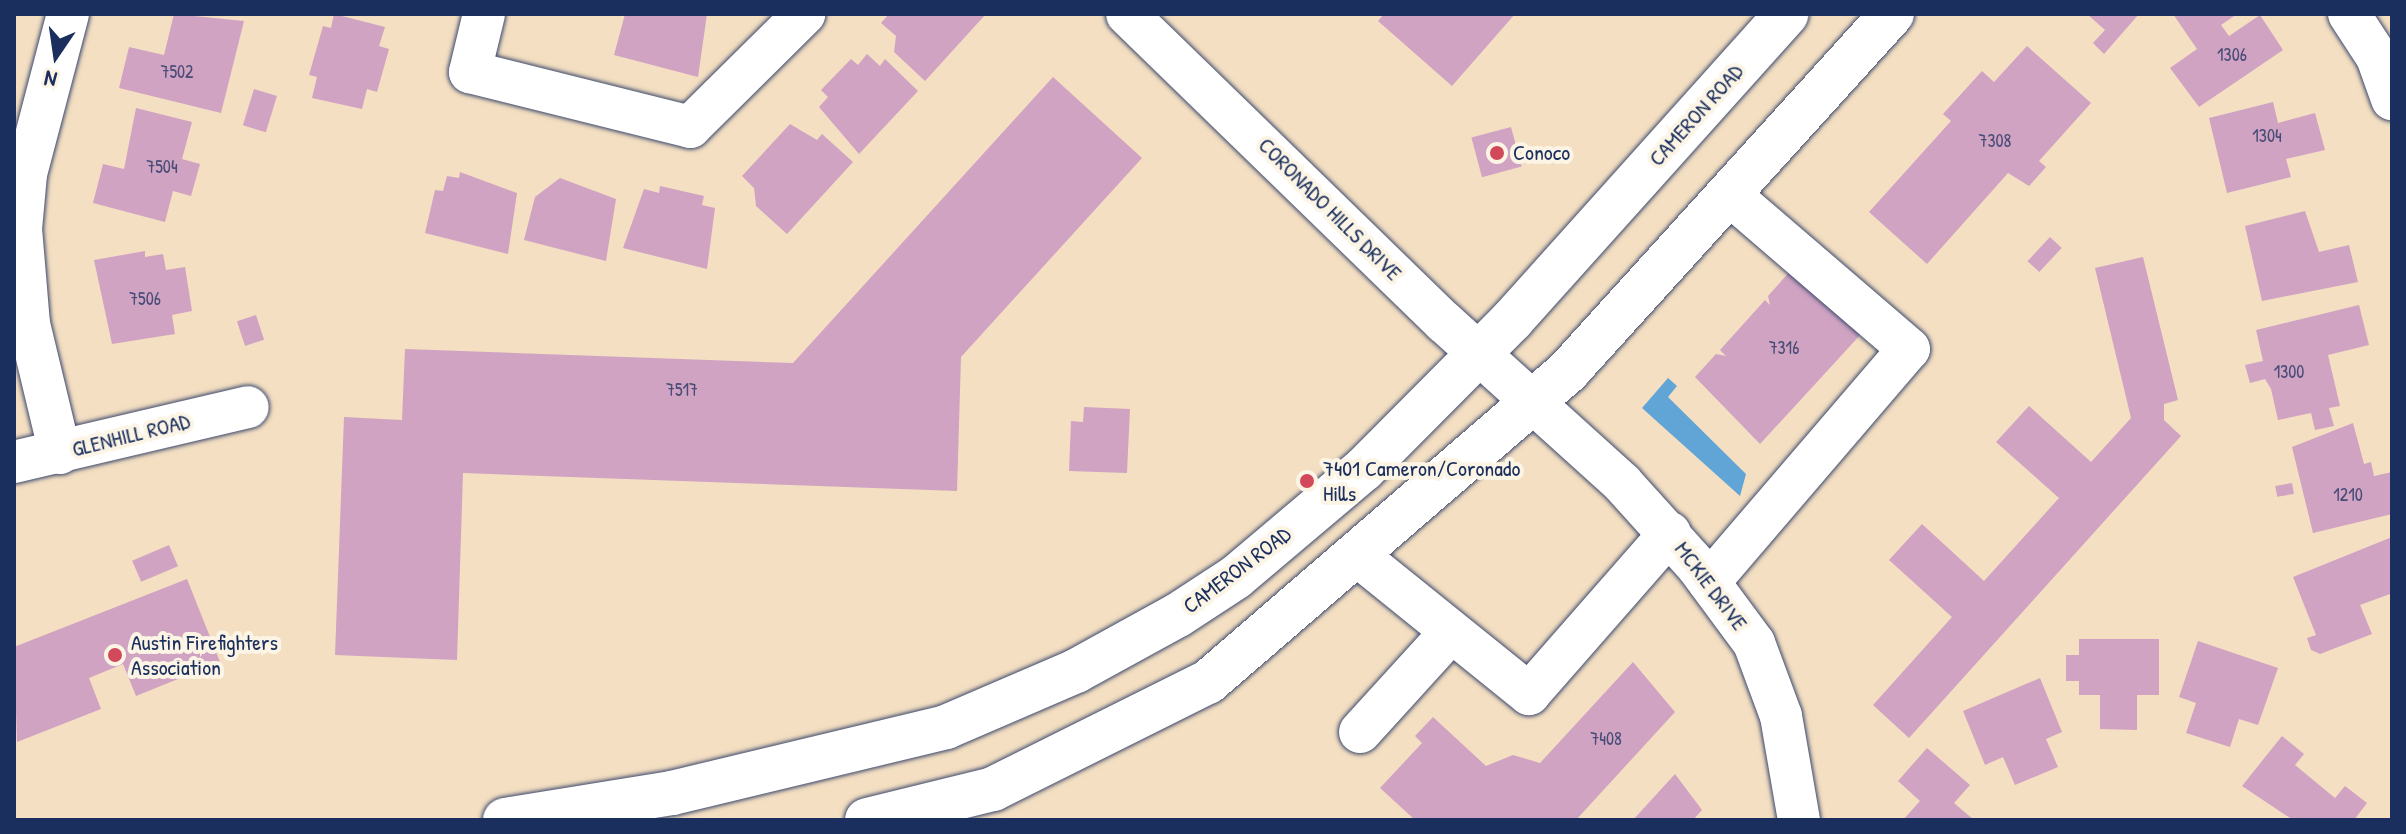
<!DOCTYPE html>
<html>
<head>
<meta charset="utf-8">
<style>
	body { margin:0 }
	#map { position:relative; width:2406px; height:834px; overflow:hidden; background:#f4dfc2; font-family:"Patrick Hand",sans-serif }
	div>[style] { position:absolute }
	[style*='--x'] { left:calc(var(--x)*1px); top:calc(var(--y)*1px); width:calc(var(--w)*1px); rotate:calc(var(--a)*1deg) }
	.water>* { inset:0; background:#60a5d6 }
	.building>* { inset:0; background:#d0a3c3; transform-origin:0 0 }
	.roads { filter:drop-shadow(0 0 2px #3c496d) drop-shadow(0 0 2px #3c496d) }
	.minor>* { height:42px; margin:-21px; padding:0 21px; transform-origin:21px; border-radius:21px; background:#fff }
	.major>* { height:44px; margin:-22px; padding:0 22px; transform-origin:22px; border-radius:22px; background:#fff }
	.dots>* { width:22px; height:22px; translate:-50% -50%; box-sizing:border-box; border:4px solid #fcf5e5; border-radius:50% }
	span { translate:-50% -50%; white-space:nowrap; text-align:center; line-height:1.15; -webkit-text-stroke:8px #fcf5e5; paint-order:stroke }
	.number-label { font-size:18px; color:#484c77 }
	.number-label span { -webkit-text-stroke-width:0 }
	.street-label { font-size:22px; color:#1b2f5e }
	.poi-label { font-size:22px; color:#1b2f5e }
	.left { translate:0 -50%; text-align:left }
	.frame { position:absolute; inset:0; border:16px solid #1b2f5e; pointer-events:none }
	.north { position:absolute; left:16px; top:16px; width:80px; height:80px; -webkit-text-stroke:6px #fcf5e5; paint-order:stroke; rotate:193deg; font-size:22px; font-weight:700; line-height:32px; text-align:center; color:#1b2f5e }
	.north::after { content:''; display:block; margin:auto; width:28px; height:36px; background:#1b2f5e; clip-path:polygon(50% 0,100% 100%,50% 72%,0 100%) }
</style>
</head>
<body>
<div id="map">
	<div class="water">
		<div style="clip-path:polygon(1668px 378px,1677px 386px,1668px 397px,1746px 474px,1740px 496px,1642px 408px)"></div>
	</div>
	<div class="building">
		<div style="clip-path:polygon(174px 14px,244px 21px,221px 113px,119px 88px,129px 47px,164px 55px)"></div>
		<div style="clip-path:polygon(334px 14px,385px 27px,379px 46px,389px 49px,377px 92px,367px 89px,362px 109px,312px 98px,317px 77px,309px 75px,323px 26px,331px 28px)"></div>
		<div style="clip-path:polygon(625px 14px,707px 14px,698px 77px,614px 55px)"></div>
		<div style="clip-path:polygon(889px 14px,986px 14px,925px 81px,894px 52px,896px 36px,881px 23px)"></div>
		<div style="clip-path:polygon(1384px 14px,1515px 14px,1452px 86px,1378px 21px)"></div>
		<div style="clip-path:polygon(2087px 14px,2139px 14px,2104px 54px,2093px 43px,2105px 30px)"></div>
		<div style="clip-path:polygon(2173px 14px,2237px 14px,2221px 25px,2229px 36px,2260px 15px,2283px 50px,2199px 107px,2170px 68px,2197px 49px)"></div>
		<div style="clip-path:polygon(2027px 46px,2091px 103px,2039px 161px,2046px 167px,2029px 186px,2008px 173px,1927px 264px,1869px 212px,1951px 121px,1943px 114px,1982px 71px,1994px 82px)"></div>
		<div style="clip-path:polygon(867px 54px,880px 66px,885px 59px,918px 91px,859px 154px,819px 107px,828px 97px,821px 90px,851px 59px,858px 65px)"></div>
		<div style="clip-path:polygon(1053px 77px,1142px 158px,961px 357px,957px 491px,463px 473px,457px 660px,335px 655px,344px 417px,402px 420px,405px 349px,793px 363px)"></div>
		<div style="left:254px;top:89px;width:24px;height:38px;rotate:17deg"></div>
		<div style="clip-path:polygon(2273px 102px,2278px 123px,2315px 113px,2325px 150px,2286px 159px,2291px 177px,2227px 193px,2209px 118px)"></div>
		<div style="clip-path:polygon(136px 108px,192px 122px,182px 159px,200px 164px,191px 196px,173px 191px,165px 222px,93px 203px,103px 164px,124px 169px)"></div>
		<div style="clip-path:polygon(790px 124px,817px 140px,822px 134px,853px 162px,787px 234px,756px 206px,754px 188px,742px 176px)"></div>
		<div style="left:1511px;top:127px;width:41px;height:41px;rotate:75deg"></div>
		<div style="clip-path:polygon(460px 172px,517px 193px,508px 254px,425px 233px,435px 190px,443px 191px,447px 176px,459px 178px)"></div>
		<div style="clip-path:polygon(560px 178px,616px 199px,606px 261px,524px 240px,535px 197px)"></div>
		<div style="clip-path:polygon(660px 186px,704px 196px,702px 205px,715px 208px,707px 269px,623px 248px,644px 189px,659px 193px)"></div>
		<div style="clip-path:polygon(2305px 211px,2319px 252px,2349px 245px,2358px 282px,2262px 301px,2245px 226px)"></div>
		<div style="left:2050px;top:237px;width:16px;height:33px;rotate:43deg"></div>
		<div style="clip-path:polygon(145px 251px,145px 257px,163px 254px,166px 270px,185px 267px,192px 311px,172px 315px,175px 334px,112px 344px,94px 260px)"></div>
		<div style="clip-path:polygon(2143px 257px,2178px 400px,2164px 404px,2164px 420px,2181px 436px,1909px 738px,1873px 705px,1952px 617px,1889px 560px,1922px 524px,1984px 581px,2059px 498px,1996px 442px,2029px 406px,2091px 462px,2131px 418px,2095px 268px)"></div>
		<div style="clip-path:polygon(1792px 269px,1862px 333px,1760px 444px,1695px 377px,1716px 354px,1726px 356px,1720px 350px,1765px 300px,1770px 305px,1768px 296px)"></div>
		<div style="clip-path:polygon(2359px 305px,2369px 345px,2328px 355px,2340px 406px,2329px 408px,2334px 426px,2315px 430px,2311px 413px,2278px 420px,2271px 389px,2265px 379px,2250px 383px,2245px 365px,2263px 361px,2256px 330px)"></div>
		<div style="left:256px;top:315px;width:26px;height:20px;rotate:72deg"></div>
		<div style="clip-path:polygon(1084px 407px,1130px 409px,1127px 473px,1069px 471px,1071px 421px,1083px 422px)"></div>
		<div style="clip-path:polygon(2353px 423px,2364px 464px,2371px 462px,2374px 476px,2392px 472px,2392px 514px,2313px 533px,2292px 447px)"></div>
		<div style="left:2292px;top:483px;width:11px;height:17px;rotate:80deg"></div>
		<div style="clip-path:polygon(2392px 537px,2392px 600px,2390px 594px,2360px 605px,2372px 634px,2320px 654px,2311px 650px,2307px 638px,2316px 635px,2293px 577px)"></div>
		<div style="left:169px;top:545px;width:23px;height:40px;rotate:67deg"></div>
		<div style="clip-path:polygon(187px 579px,220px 662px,136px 696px,123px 664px,89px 678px,101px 709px,17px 742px,14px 647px)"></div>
		<div style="clip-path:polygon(2079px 639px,2159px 639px,2159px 695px,2137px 695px,2137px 730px,2100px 729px,2100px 695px,2079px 695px,2079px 681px,2066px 681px,2066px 655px,2079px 655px)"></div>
		<div style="clip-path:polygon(2198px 641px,2278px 668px,2258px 725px,2239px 719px,2230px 747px,2186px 733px,2196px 703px,2179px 697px)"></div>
		<div style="clip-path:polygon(1633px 662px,1675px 712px,1576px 820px,1415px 820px,1380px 788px,1422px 743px,1415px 736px,1433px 717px,1486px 766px,1513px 755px,1540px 763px)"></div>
		<div style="clip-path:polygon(2040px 678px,2062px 732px,2046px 739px,2058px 767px,2015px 785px,2003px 757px,1985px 765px,1963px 711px)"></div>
		<div style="clip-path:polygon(2282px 736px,2304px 754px,2295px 765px,2335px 798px,2345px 786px,2367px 803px,2354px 820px,2293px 820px,2242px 786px)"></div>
		<div style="clip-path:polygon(1927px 748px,1970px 785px,1954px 803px,1974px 820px,1903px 820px,1920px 801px,1898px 781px)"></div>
		<div style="clip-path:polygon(1675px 774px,1702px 810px,1693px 820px,1633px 820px)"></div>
	</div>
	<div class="roads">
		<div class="minor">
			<div style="--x:484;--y:14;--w:60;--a:103.6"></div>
			<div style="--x:470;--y:72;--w:227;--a:14"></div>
			<div style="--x:690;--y:127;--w:161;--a:-44.7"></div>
			<div style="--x:1127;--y:14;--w:442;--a:44.2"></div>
			<div style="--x:1444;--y:322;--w:240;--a:42.1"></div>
			<div style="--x:1622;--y:483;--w:112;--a:47.9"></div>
			<div style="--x:1697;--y:566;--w:96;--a:53.5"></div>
			<div style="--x:1754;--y:643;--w:78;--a:69.7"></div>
			<div style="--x:1781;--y:716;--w:106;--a:80.2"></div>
			<div style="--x:2349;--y:14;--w:51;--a:56.9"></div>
			<div style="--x:2377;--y:57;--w:45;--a:70.3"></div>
			<div style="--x:60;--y:453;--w:133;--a:-103.5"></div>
			<div style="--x:29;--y:324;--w:95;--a:-94.8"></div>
			<div style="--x:21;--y:229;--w:55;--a:-84.8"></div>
			<div style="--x:26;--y:174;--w:165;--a:-75.3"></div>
			<div style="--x:14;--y:462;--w:240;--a:-13.2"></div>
			<div style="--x:1358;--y:556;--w:220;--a:38.9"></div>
			<div style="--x:1529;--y:694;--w:214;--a:-48.8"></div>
			<div style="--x:1709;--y:582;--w:307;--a:-49.4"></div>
			<div style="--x:1909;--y:349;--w:236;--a:-139.3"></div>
			<div style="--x:1360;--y:732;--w:135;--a:-47.7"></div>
		</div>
		<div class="major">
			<div style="--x:505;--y:820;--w:169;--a:-9.2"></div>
			<div style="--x:672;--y:793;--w:282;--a:-13.5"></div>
			<div style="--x:946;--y:727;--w:142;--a:-23.3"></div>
			<div style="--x:1076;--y:671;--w:116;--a:-28.8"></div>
			<div style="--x:1178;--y:615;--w:69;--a:-33.2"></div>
			<div style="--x:1236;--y:577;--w:167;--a:-40.2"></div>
			<div style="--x:1364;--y:469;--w:210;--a:-45.2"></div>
			<div style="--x:1512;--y:320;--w:411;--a:-48.1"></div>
			<div style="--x:867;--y:820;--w:130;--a:-13.8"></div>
			<div style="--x:993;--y:789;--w:240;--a:-26.5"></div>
			<div style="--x:1208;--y:682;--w:477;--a:-40.8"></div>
			<div style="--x:1569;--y:370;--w:481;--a:-47.8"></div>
		</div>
	</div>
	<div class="dots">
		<div style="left:1497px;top:153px;background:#d1495b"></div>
		<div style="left:1307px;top:481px;background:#d1495b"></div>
		<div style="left:115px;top:655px;background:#d1495b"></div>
	</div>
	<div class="number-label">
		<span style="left:2232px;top:55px">1306</span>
		<span style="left:177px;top:72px">7502</span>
		<span style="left:2267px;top:136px">1304</span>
		<span style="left:1995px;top:141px">7308</span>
		<span style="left:162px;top:167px">7504</span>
		<span style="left:145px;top:299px">7506</span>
		<span style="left:1784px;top:348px">7316</span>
		<span style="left:2289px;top:372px">1300</span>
		<span style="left:682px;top:390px">7517</span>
		<span style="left:2348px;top:495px">1210</span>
		<span style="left:1606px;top:739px">7408</span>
	</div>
	<div class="street-label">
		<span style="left:1696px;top:115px;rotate:-48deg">CAMERON ROAD</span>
		<span style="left:1330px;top:209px;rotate:45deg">CORONADO HILLS DRIVE</span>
		<span style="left:131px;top:435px;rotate:-14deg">GLENHILL ROAD</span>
		<span style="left:1237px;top:570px;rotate:-37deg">CAMERON ROAD</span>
		<span style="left:1711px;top:586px;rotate:53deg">MCKIE DRIVE</span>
	</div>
	<div class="poi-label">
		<span class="left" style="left:1513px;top:153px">Conoco</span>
		<span class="left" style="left:1323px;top:481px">7401 Cameron/Coronado<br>Hills</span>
		<span class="left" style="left:131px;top:655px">Austin Firefighters<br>Association</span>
	</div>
	<div class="frame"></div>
	<div class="north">N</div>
</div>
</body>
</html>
